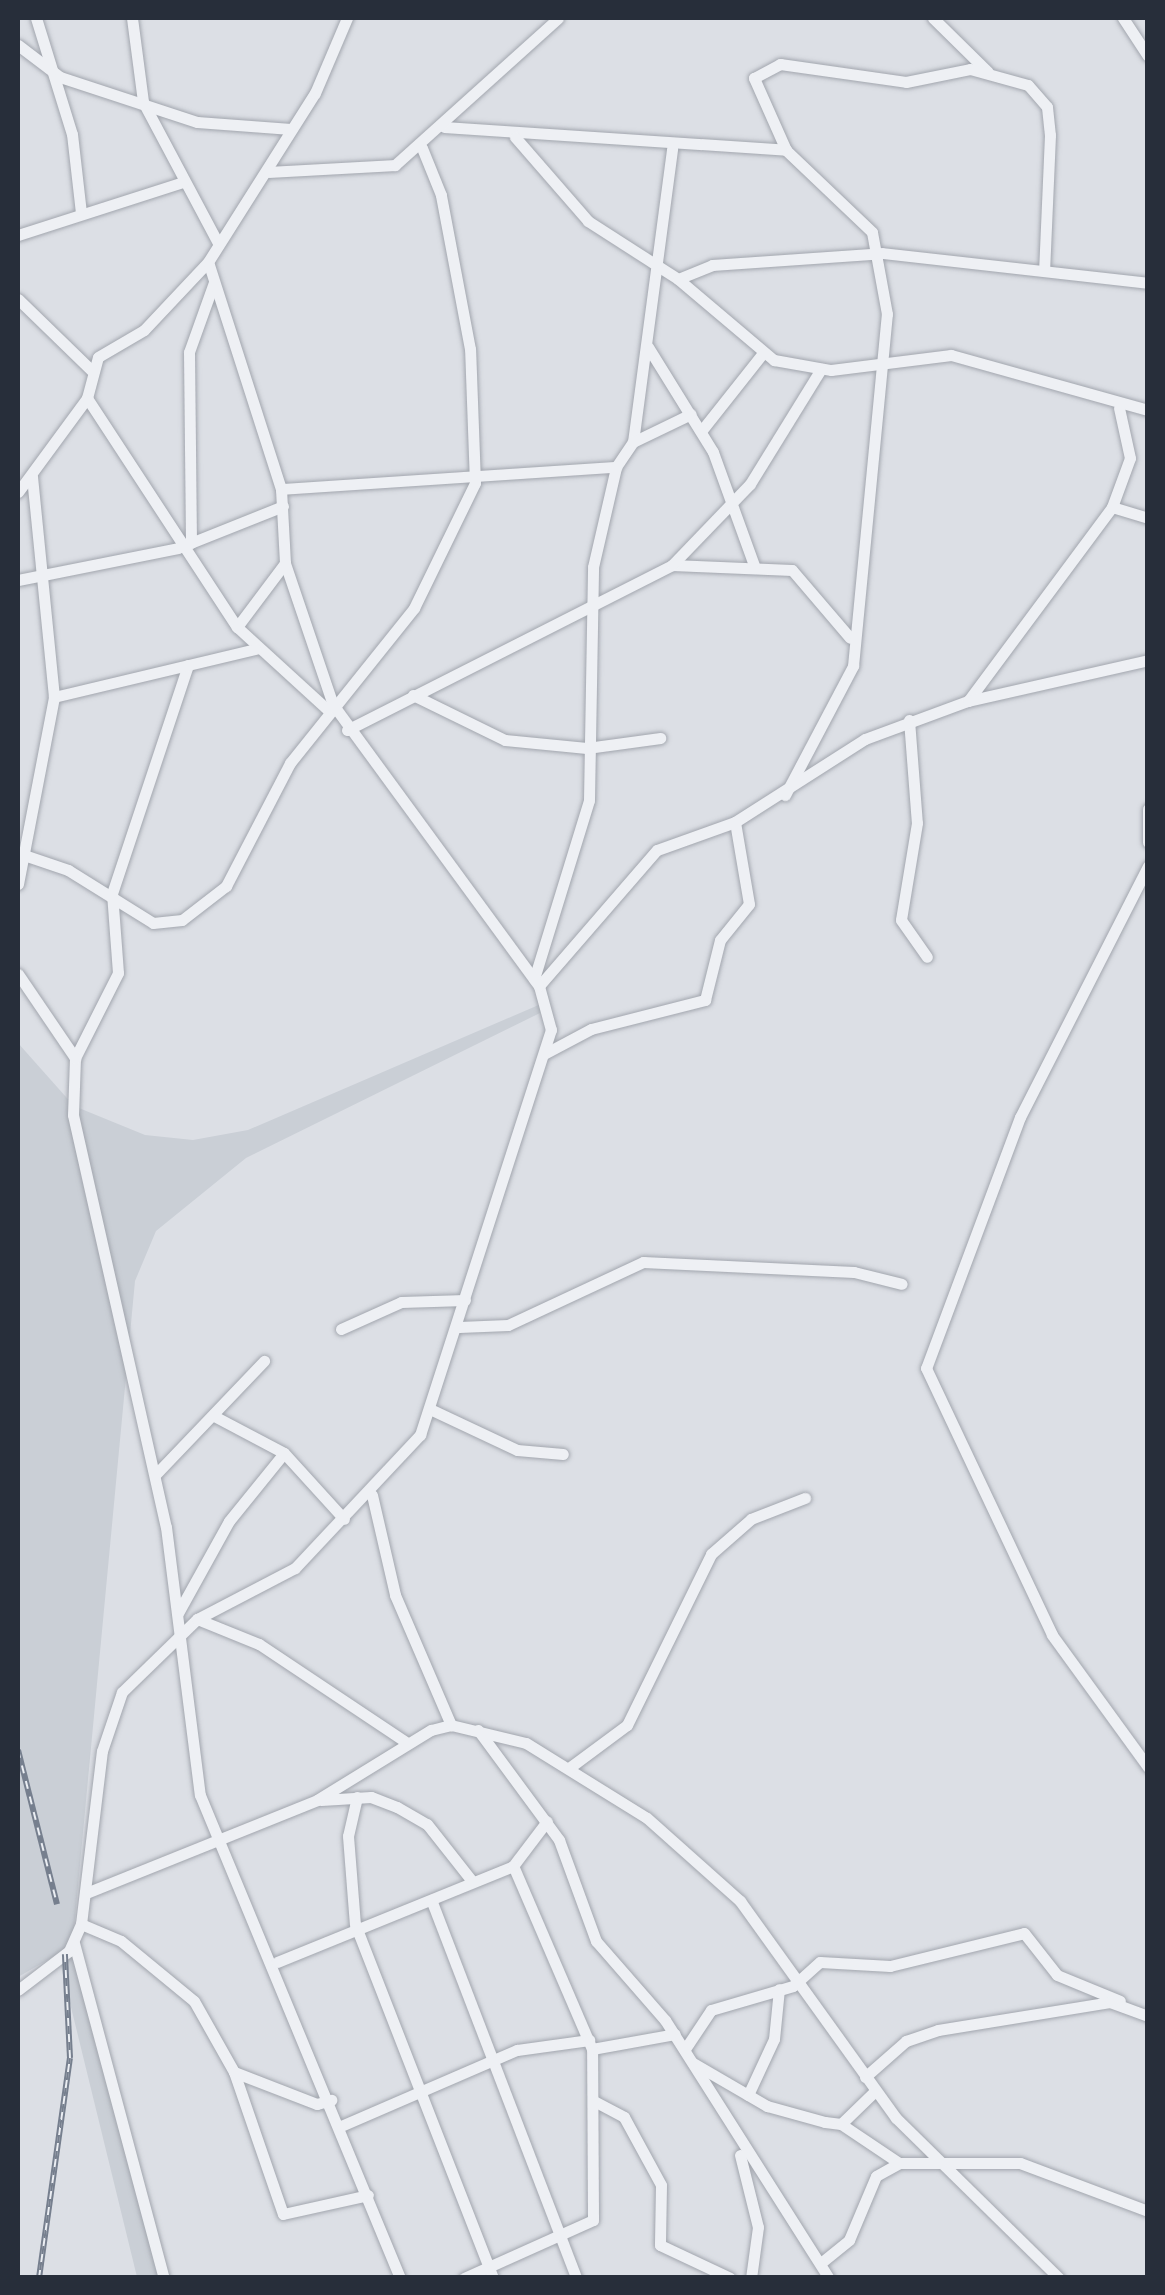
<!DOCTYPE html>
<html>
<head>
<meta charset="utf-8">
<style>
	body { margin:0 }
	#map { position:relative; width:1165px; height:2295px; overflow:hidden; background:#dcdfe5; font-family:"Archivo Narrow",sans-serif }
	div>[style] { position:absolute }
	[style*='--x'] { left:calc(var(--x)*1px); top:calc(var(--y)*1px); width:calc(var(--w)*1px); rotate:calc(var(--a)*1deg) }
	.built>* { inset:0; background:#cacfd6 }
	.roads { filter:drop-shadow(0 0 2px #a2a6ae) drop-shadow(0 0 2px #a2a6ae) }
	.minor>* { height:11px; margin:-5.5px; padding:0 5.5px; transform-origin:5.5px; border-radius:5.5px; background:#eef0f4 }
	.rail>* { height:6px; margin-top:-3px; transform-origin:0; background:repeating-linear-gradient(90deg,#ebeef3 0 8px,#767f8e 0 16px); box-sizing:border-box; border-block:2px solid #767f8e }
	span { translate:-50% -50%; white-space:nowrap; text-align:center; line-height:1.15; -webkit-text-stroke:8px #ebeef3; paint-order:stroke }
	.frame { position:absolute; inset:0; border:20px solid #272e3a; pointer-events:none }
</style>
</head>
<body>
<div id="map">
	<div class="built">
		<div style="clip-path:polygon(541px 1004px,540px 1013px,246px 1158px,156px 1231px,135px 1281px,74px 1928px,163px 2277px,137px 2277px,58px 1954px,18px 1977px,18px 1043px,74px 1106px,145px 1135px,193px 1140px,248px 1130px)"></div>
	</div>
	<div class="roads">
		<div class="minor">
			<div style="--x:36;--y:18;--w:121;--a:72.8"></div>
			<div style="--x:72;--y:134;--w:80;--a:83.5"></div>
			<div style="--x:132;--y:18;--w:85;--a:82.5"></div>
			<div style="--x:143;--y:102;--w:160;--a:62"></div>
			<div style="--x:933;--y:18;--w:77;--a:44.5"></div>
			<div style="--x:1123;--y:18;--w:45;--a:56.7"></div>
			<div style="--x:18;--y:45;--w:53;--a:37.3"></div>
			<div style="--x:60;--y:77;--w:144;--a:18.2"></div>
			<div style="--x:197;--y:122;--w:94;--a:4.3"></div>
			<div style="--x:444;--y:127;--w:343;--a:3.8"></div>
			<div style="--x:515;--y:137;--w:111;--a:49"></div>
			<div style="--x:588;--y:221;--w:107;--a:32.8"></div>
			<div style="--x:678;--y:279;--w:126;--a:40.2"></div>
			<div style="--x:774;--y:360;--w:58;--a:10"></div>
			<div style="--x:831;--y:370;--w:121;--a:-7.1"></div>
			<div style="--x:951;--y:355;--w:205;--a:15.6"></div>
			<div style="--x:269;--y:172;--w:126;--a:-3.2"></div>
			<div style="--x:395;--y:165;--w:219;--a:-42"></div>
			<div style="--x:18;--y:235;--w:173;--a:-17.8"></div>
			<div style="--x:678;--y:279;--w:37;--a:-22"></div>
			<div style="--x:712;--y:265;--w:170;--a:-4"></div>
			<div style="--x:882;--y:253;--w:268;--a:6.4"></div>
			<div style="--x:18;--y:299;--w:103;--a:44.2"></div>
			<div style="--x:648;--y:347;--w:123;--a:58.2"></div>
			<div style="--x:713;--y:452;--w:123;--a:70.1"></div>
			<div style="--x:87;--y:398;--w:274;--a:56.8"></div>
			<div style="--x:237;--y:627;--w:125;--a:42.4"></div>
			<div style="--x:702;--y:430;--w:98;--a:-51.6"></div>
			<div style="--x:633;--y:442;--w:296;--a:-82.4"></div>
			<div style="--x:281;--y:489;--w:336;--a:-3.8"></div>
			<div style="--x:18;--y:492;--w:117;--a:-53.7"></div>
			<div style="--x:87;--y:398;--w:42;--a:-75"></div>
			<div style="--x:98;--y:357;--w:53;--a:-30.4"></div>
			<div style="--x:144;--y:330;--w:93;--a:-46.7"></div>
			<div style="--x:1112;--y:507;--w:38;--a:17"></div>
			<div style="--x:191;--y:543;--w:191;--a:-90.6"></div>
			<div style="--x:189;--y:352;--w:74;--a:-70.3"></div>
			<div style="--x:672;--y:565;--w:120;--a:2.4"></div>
			<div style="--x:792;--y:570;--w:89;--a:49.5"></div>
			<div style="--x:18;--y:580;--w:163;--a:-11.3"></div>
			<div style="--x:178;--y:548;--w:113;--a:-21.8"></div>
			<div style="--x:237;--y:627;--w:80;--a:-53.1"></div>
			<div style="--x:188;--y:665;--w:240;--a:108.4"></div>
			<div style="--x:112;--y:893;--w:80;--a:85.7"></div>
			<div style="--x:118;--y:973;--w:95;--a:116.8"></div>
			<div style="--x:75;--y:1058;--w:57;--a:92"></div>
			<div style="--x:73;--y:1115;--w:422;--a:77.3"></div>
			<div style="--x:166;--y:1527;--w:270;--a:82.8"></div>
			<div style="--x:200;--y:1795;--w:523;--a:67.51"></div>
			<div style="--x:413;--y:695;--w:102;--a:26.1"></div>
			<div style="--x:505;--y:740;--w:82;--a:5.6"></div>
			<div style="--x:587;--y:748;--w:74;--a:-7.8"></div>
			<div style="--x:54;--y:697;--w:207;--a:-13.4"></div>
			<div style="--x:968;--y:701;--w:242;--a:-53.4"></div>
			<div style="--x:1112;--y:507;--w:52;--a:-69.8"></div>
			<div style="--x:1130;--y:458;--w:51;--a:-102.4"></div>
			<div style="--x:909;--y:720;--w:103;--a:85.6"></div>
			<div style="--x:917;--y:823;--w:98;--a:99.4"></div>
			<div style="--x:901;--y:920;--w:45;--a:54.9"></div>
			<div style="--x:347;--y:730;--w:364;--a:-26.9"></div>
			<div style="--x:672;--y:565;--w:112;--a:-46.1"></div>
			<div style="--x:750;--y:484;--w:135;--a:-58.3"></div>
			<div style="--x:785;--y:795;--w:146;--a:-62.2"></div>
			<div style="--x:853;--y:666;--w:354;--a:-84.5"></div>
			<div style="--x:887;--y:314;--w:83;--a:-100.4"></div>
			<div style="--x:872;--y:232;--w:119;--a:-136.4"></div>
			<div style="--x:786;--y:150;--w:79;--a:-114"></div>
			<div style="--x:754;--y:78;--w:30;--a:-28"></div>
			<div style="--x:780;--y:64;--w:127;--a:8.1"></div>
			<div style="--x:906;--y:82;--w:65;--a:-11.5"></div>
			<div style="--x:970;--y:69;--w:60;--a:15.4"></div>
			<div style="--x:1028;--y:85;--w:29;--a:49"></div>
			<div style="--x:1047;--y:107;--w:28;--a:84"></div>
			<div style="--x:1050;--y:135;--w:135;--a:92.5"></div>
			<div style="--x:1148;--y:809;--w:33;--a:90"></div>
			<div style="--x:18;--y:853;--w:53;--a:18.8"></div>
			<div style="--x:68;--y:870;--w:100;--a:31.9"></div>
			<div style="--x:153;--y:923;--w:29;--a:-6"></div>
			<div style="--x:182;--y:920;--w:56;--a:-37.7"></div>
			<div style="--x:226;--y:886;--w:139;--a:-62.5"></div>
			<div style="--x:290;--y:763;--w:198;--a:-51.3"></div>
			<div style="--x:414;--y:608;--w:139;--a:-64"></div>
			<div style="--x:475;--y:483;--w:134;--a:-92.1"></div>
			<div style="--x:470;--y:349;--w:157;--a:-100.7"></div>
			<div style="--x:441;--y:195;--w:51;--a:-112"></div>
			<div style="--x:1148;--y:866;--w:282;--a:117"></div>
			<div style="--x:1020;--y:1117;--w:268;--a:110.5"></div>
			<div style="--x:926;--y:1368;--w:295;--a:64.7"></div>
			<div style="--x:1052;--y:1635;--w:163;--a:54"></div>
			<div style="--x:18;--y:884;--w:190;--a:-79.1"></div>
			<div style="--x:54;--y:697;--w:222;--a:-95.7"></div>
			<div style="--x:18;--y:974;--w:102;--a:55.8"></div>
			<div style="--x:534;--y:979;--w:187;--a:-72.9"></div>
			<div style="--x:589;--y:800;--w:233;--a:-89"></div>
			<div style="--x:593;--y:567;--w:103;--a:-77"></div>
			<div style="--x:616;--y:467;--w:30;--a:-56"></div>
			<div style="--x:633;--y:442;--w:64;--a:-25.8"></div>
			<div style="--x:539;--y:986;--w:180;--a:-49.1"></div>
			<div style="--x:657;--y:850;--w:83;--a:-19.7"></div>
			<div style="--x:735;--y:822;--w:154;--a:-32.6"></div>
			<div style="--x:865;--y:739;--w:110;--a:-20.3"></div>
			<div style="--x:968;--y:701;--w:185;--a:-12.8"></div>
			<div style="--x:544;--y:1054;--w:53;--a:-28"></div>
			<div style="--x:591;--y:1029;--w:118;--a:-14.3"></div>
			<div style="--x:705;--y:1000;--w:62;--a:-76"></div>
			<div style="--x:720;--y:940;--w:46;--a:-51.1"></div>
			<div style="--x:749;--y:904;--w:83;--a:-99.7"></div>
			<div style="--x:459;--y:1327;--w:49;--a:-2.3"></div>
			<div style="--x:508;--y:1325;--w:149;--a:-25"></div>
			<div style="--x:643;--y:1262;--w:211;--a:2.7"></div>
			<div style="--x:854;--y:1272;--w:49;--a:14"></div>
			<div style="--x:341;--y:1329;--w:66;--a:-24.2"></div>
			<div style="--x:401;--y:1302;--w:64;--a:-1.8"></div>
			<div style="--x:432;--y:1410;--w:94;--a:25.2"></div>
			<div style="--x:517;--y:1450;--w:46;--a:5"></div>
			<div style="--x:214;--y:1416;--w:79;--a:27.9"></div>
			<div style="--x:284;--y:1453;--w:89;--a:47.7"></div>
			<div style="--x:155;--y:1475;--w:158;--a:-46.3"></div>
			<div style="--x:372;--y:1495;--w:103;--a:77"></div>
			<div style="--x:395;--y:1595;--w:142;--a:66.7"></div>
			<div style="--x:178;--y:1613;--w:105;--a:-61"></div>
			<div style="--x:229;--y:1521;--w:87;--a:-51"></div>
			<div style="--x:197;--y:1619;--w:67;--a:22"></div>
			<div style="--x:259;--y:1644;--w:177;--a:33.7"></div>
			<div style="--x:478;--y:1730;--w:137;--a:53.6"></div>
			<div style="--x:559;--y:1840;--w:108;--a:69.9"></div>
			<div style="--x:596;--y:1941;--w:105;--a:48.9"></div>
			<div style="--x:665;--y:2020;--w:306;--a:57.6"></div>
			<div style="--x:569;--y:1768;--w:72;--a:-36.6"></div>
			<div style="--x:627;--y:1725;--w:191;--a:-63.8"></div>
			<div style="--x:711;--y:1554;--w:53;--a:-41.2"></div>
			<div style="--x:751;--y:1519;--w:58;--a:-21.3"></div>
			<div style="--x:357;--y:1797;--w:40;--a:103"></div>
			<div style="--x:348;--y:1836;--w:88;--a:85.5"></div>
			<div style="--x:355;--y:1924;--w:380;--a:68.7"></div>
			<div style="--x:321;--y:1800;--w:50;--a:-3.4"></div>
			<div style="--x:371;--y:1797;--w:28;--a:21"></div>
			<div style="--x:397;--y:1807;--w:34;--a:30"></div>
			<div style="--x:427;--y:1824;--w:73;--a:51.7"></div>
			<div style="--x:86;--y:1893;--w:249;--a:-21.9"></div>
			<div style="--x:317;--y:1800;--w:134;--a:-31.6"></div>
			<div style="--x:431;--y:1730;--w:21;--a:-14"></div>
			<div style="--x:451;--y:1725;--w:77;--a:13.5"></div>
			<div style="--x:526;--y:1743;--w:142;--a:31.8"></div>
			<div style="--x:647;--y:1818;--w:125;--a:41.7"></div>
			<div style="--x:740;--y:1901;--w:267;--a:54.3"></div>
			<div style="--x:896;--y:2118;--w:228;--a:44.5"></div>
			<div style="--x:432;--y:1902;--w:403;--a:69"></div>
			<div style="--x:81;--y:1924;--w:43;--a:23"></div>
			<div style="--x:121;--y:1941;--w:94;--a:39.4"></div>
			<div style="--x:194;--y:2001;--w:81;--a:60.6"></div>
			<div style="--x:234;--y:2072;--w:150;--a:71"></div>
			<div style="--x:283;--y:2214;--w:87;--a:-12.6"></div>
			<div style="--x:74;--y:1943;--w:347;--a:75"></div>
			<div style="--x:277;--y:1962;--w:255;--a:-22.1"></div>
			<div style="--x:513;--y:1866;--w:56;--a:-52.9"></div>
			<div style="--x:18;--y:1990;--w:64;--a:-37.4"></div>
			<div style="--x:69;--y:1951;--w:30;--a:-66"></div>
			<div style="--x:81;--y:1924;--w:174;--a:-83.1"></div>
			<div style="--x:102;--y:1751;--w:62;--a:-71.3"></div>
			<div style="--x:122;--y:1692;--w:105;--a:-44.2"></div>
			<div style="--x:197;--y:1619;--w:110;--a:-27.5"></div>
			<div style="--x:295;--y:1568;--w:183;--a:-46.8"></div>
			<div style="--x:420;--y:1435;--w:426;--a:-72.1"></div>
			<div style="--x:551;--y:1030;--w:46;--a:-105.3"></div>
			<div style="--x:539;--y:986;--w:348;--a:-126.2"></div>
			<div style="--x:333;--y:705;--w:150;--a:-108.7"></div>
			<div style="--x:285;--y:563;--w:74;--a:-93.1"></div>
			<div style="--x:281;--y:489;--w:238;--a:-107.8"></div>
			<div style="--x:208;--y:262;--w:200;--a:-57.7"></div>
			<div style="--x:315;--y:93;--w:82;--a:-66.9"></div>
			<div style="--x:592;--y:2049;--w:84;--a:-10.2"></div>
			<div style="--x:685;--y:2049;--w:47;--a:-56.3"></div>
			<div style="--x:711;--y:2010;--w:85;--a:-16.3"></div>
			<div style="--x:793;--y:1986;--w:36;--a:-42"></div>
			<div style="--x:820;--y:1962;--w:70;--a:3.3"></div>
			<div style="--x:890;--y:1966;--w:138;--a:-13.8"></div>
			<div style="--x:1024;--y:1933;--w:53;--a:51.8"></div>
			<div style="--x:1057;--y:1975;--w:68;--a:22.4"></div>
			<div style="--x:693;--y:2063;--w:86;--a:30.2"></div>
			<div style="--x:767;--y:2106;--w:60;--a:15.4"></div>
			<div style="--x:825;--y:2122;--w:16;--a:7"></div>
			<div style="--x:841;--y:2124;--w:47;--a:-44.1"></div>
			<div style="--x:234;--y:2072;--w:89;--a:21.1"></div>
			<div style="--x:317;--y:2104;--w:15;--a:-16"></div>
			<div style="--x:865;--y:2077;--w:55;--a:-41.3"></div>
			<div style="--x:906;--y:2041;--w:34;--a:-19"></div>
			<div style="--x:938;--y:2030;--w:174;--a:-9.2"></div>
			<div style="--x:1110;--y:2002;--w:40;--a:20.2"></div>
			<div style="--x:748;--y:2095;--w:62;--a:-65.1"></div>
			<div style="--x:774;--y:2039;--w:50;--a:-84.3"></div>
			<div style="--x:594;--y:2101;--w:34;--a:28"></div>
			<div style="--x:624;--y:2117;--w:77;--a:61.4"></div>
			<div style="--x:661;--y:2185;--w:60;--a:91"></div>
			<div style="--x:660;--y:2245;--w:77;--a:25.2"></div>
			<div style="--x:841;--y:2124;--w:70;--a:33.9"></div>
			<div style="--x:341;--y:2126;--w:192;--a:-23.4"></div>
			<div style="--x:517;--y:2050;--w:73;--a:-7.9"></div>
			<div style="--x:740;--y:2155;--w:74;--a:76"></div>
			<div style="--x:758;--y:2227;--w:51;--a:97.8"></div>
			<div style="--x:822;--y:2262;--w:35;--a:-39"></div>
			<div style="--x:849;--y:2240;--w:69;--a:-67.1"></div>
			<div style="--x:876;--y:2176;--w:26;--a:-29"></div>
			<div style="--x:899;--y:2163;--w:121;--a:0"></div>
			<div style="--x:1020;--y:2163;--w:137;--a:20.6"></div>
			<div style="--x:464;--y:2278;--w:141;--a:-24.2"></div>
			<div style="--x:593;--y:2220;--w:171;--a:-90.3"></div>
			<div style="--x:592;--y:2049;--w:199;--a:-113.3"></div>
		</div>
	</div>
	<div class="rail">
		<div style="--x:18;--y:1750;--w:159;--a:75.8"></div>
		<div style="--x:39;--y:2278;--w:222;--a:-82"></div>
		<div style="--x:70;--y:2058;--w:104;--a:-92.8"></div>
	</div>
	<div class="frame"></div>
</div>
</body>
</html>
